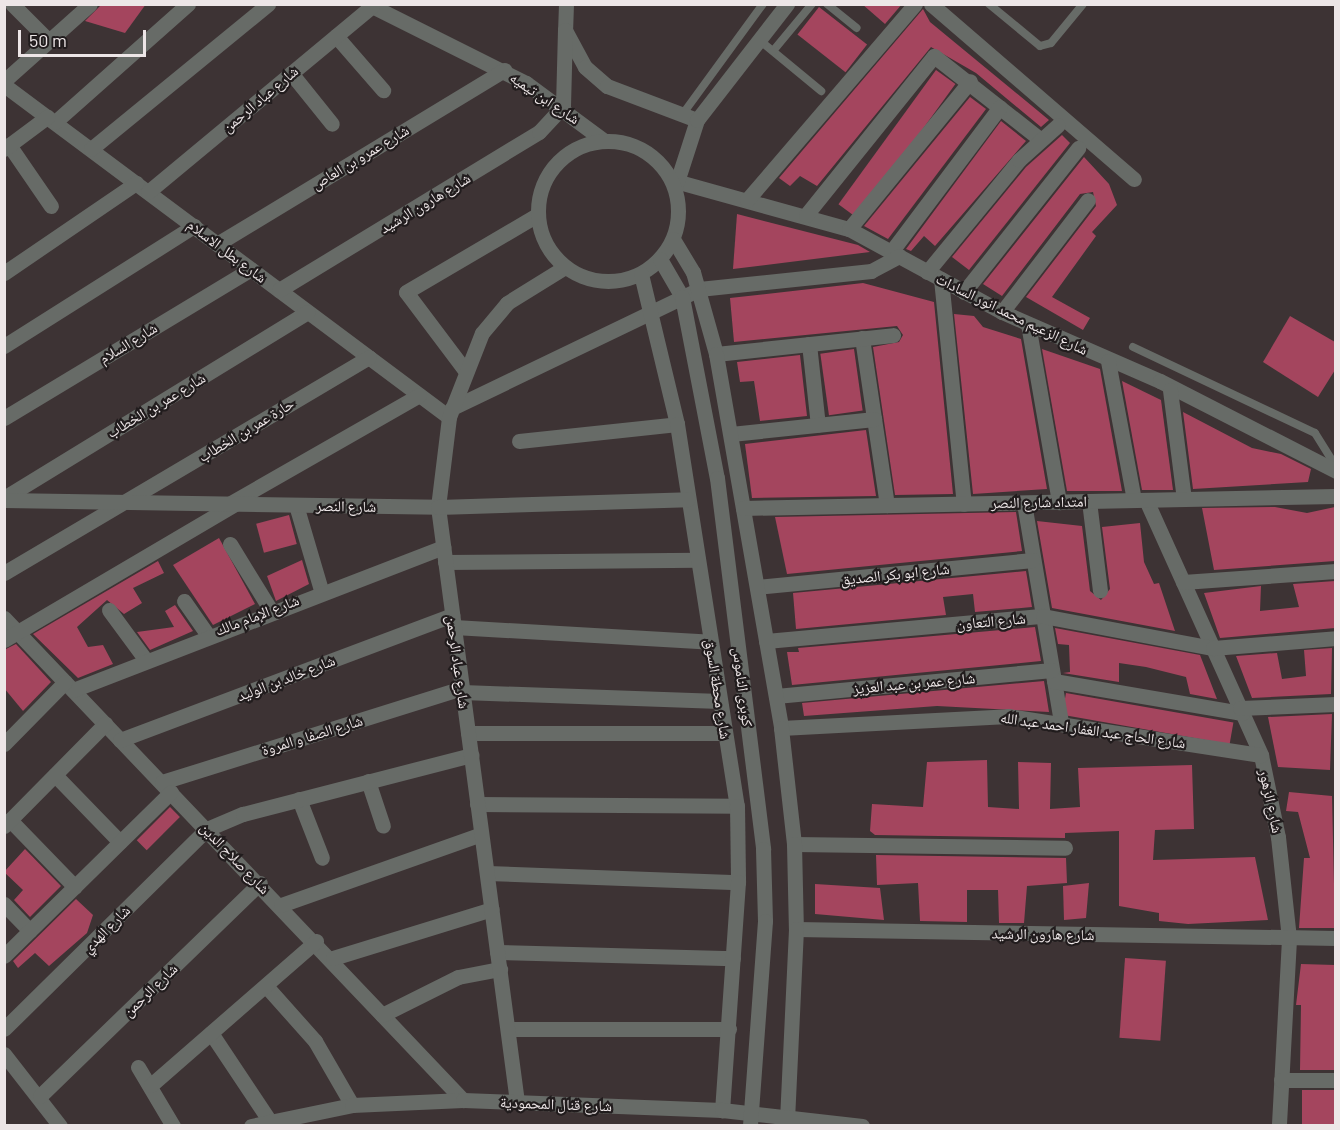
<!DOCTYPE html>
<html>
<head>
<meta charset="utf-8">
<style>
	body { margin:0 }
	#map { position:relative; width:1340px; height:1130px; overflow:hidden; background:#3d3334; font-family:Barlow,"Noto Naskh Arabic",sans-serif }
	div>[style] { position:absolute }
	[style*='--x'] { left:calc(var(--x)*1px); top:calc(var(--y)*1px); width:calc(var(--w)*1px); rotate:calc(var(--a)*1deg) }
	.building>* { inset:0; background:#a4455e; transform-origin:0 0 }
	.service>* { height:8px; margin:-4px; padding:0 4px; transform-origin:4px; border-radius:4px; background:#676b67 }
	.minor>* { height:15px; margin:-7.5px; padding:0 7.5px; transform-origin:7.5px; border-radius:7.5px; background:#676b67 }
	.tertiary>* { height:15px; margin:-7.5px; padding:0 7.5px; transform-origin:7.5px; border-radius:7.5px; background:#676b67 }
	.tertiary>.ring { margin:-7.5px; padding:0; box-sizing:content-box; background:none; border:15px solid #676b67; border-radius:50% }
	.tertiary-bridge>* { height:15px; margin:-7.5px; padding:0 7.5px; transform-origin:7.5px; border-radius:7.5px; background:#676b67 }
	span { translate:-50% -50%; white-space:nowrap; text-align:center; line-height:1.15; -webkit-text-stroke:4.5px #211c1d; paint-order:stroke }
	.street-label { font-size:15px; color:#ede6e7 }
	.frame { position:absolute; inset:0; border:6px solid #ede6e7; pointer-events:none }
	.scale { position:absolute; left:18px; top:30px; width:128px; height:27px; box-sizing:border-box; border:3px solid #ede6e7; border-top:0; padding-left:8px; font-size:18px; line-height:21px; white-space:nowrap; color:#ede6e7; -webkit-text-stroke:4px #211c1d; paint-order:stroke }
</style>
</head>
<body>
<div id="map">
	<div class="building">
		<div style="clip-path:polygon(102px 4px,146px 4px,125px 33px,85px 21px)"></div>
		<div style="clip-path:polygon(862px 4px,902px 4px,885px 24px)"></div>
		<div style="left:819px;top:7px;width:61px;height:35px;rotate:38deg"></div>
		<div style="clip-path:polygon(923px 9px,930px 22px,1049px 120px,1041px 127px,976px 73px,931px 47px,817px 186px,800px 176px,790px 186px,779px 178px)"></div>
		<div style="left:936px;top:70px;width:24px;height:166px;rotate:36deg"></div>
		<div style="clip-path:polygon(970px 97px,986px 109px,888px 239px,864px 226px)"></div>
		<div style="clip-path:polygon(1001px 121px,1026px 141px,935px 246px,924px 236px,911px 251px,906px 249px)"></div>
		<div style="clip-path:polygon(1062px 135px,1070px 143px,969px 270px,952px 257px,1026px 167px)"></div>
		<div style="clip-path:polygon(1084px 157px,1109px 184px,1117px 205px,1092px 232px,1096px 236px,1052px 297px,1090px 318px,1083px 330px,1026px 297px,1096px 206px,1093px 192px,1080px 194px,1002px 296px,983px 284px)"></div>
		<div style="clip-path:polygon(737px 214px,858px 245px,870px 252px,733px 269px)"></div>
		<div style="clip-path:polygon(863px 283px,934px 302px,953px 494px,895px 495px,873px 347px,899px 342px,903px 335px,897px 326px,734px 342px,730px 298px)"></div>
		<div style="clip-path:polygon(954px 314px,974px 316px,983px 327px,1021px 339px,1047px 489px,973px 494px)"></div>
		<div style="clip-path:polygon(1290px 316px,1335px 342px,1335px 370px,1318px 397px,1263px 362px)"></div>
		<div style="left:854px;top:349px;width:62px;height:34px;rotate:82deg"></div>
		<div style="clip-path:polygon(1042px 349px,1100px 369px,1122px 491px,1067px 491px)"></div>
		<div style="clip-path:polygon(800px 355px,807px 416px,760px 421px,754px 381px,740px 382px,737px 362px)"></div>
		<div style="clip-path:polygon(1122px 381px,1161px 400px,1173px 490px,1142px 490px)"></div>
		<div style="clip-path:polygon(1183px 412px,1252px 448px,1281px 454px,1311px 469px,1308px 482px,1193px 489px)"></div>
		<div style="clip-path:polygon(866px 430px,876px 496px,752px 498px,745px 444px)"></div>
		<div style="clip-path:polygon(1275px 507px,1307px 513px,1335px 507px,1335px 561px,1214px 570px,1202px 508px)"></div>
		<div style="clip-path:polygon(1016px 512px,1022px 551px,787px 574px,775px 517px)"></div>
		<div style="left:289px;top:515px;width:30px;height:34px;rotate:75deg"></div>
		<div style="clip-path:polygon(1037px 521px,1082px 526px,1090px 591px,1101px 600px,1110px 589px,1102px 527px,1140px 523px,1144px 562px,1154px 584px,1159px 583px,1175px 631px,1052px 608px)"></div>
		<div style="clip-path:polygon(219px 538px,255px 604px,213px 625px,173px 565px)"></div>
		<div style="clip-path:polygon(302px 560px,309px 584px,276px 601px,267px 576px)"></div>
		<div style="clip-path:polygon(158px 561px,164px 573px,133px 588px,142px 603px,124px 614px,107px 600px,77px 627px,88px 647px,103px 645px,113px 664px,78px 678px,33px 634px)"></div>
		<div style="clip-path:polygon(1026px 571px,1032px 607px,975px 612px,973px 594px,943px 597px,946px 615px,796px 629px,793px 593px)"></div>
		<div style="clip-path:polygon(1335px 581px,1335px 628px,1220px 638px,1204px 593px,1261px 586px,1260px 611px,1299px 607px,1293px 584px)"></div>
		<div style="clip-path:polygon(175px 605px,193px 631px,150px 650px,137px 632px,174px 627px,165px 611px)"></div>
		<div style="clip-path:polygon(1035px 627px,1041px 661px,792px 685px,787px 652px,799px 652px,798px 648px)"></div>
		<div style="clip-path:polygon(1055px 628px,1200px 655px,1217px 699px,1190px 694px,1186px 677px,1146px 667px,1119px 663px,1119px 682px,1063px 673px,1070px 672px,1069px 645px,1058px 644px)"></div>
		<div style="clip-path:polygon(16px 644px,51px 682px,23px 711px,4px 688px,4px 650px)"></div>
		<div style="clip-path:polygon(1332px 648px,1331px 694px,1252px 698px,1236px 656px,1277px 653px,1282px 679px,1306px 676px,1304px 650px)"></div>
		<div style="clip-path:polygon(1044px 681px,1049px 712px,937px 706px,804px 716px,802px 703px)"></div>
		<div style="left:1066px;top:693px;width:170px;height:22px;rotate:10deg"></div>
		<div style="clip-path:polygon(1332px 714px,1330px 770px,1278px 767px,1268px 717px)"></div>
		<div style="clip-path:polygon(987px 760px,988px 807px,1019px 809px,1018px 762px,1051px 763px,1050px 809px,1080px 807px,1078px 768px,1192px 765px,1194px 829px,1155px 830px,1153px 860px,1255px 857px,1268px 920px,1188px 924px,1159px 921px,1159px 913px,1119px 906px,1119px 831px,1065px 833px,1065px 838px,875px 835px,870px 831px,872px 804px,923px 807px,927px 762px)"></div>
		<div style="clip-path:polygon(1289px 792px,1332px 796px,1335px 928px,1299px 928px,1304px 858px,1310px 858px,1298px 812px,1286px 811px)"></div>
		<div style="left:170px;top:807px;width:14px;height:47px;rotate:45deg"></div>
		<div style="clip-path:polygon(25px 849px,61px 886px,30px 917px,14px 900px,23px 890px,4px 872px)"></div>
		<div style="clip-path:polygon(876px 855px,1066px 858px,1067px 883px,1027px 886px,1024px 923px,999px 923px,998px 890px,967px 890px,967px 922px,920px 921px,918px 883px,877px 885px)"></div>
		<div style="clip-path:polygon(1089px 883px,1086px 918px,1064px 920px,1063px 886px)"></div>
		<div style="clip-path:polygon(815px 884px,880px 888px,884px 920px,815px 914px)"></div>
		<div style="clip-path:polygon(76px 899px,93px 915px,87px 933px,49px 966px,35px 953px,18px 968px,13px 961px)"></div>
		<div style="left:1125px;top:958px;width:41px;height:80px;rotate:4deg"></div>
		<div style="clip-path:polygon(1301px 964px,1335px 965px,1335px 1070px,1300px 1070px,1301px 1005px,1296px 1005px)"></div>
		<div style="left:1302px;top:1090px;width:33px;height:35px"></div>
	</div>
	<div class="service">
		<div style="--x:827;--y:4;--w:38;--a:39"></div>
		<div style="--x:989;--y:4;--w:66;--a:39.5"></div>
		<div style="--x:1040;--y:46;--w:11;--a:-15"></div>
		<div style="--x:1051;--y:43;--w:50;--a:-50.6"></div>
		<div style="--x:758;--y:39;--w:82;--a:39.5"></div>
		<div style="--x:773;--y:51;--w:61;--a:-50.3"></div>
		<div style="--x:682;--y:115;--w:137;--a:-53.9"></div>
		<div style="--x:1133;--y:347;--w:201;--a:25.3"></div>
		<div style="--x:1315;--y:433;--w:31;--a:58"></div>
	</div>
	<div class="minor">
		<div style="--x:12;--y:4;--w:52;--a:45"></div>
		<div style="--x:368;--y:4;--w:177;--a:26.6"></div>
		<div style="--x:526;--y:83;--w:96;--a:36.5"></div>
		<div style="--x:566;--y:4;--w:26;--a:92"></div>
		<div style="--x:565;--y:30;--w:42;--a:61.6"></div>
		<div style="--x:585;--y:67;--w:29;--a:41"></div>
		<div style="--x:607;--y:86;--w:96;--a:20.7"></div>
		<div style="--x:931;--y:4;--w:268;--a:40.8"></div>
		<div style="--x:336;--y:36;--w:72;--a:49"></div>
		<div style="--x:291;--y:73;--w:65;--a:51.2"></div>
		<div style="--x:4;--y:81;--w:115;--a:-41.8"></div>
		<div style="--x:4;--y:85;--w:555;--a:36.73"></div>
		<div style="--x:55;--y:122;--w:178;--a:-41.6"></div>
		<div style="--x:9;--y:145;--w:74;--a:55.5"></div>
		<div style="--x:4;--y:149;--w:54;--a:-36.7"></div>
		<div style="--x:91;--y:149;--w:229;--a:-39.3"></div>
		<div style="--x:679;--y:182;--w:176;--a:15.5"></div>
		<div style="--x:849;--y:229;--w:174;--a:28.5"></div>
		<div style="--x:1002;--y:312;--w:172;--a:23.6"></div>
		<div style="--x:1160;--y:381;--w:198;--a:27.1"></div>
		<div style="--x:675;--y:188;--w:71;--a:-72.1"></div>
		<div style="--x:697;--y:120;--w:147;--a:-52.2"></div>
		<div style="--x:148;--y:192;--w:291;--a:-39.7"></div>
		<div style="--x:747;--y:200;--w:258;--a:-49.4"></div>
		<div style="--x:806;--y:215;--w:204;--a:-51.2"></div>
		<div style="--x:934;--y:56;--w:135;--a:38.1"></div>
		<div style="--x:849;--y:229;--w:191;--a:-50.7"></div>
		<div style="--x:217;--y:244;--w:336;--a:-31.2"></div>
		<div style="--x:891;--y:252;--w:181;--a:-53.1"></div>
		<div style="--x:927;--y:272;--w:145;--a:-50.6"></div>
		<div style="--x:1019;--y:160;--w:52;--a:-41.9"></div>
		<div style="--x:4;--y:273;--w:160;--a:-34.3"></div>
		<div style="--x:941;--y:279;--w:226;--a:84.2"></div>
		<div style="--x:279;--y:290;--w:304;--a:-31.3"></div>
		<div style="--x:539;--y:132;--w:35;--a:-47"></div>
		<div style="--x:563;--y:106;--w:76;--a:-88.5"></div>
		<div style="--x:964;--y:292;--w:184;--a:-51.6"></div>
		<div style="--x:1002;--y:312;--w:141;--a:-52.5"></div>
		<div style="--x:1028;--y:324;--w:181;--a:80.1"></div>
		<div style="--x:862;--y:338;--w:169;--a:81.5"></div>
		<div style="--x:809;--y:344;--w:81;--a:83.7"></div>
		<div style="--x:4;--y:346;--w:225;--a:-32.3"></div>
		<div style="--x:716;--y:354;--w:178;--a:-6.1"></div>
		<div style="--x:1108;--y:361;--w:141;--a:79.4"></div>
		<div style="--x:464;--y:369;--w:96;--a:-127"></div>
		<div style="--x:406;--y:292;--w:152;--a:-30.4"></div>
		<div style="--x:1170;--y:390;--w:110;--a:82.7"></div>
		<div style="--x:452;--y:408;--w:274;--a:-25.7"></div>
		<div style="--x:699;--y:289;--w:173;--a:-6"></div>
		<div style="--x:871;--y:271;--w:32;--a:-28"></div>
		<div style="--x:4;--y:418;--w:288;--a:-31.1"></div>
		<div style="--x:731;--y:434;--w:144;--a:-6"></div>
		<div style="--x:519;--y:441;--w:159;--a:-6.1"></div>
		<div style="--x:4;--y:498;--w:356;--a:-31.5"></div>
		<div style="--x:1146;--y:500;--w:280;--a:65.7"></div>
		<div style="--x:1261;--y:755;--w:84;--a:78.3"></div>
		<div style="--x:1278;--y:837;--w:103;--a:83.8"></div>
		<div style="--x:1289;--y:939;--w:187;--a:93.1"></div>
		<div style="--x:1089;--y:501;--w:90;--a:83"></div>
		<div style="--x:1024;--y:503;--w:222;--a:80.4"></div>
		<div style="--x:229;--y:504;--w:219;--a:-29.8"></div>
		<div style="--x:296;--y:505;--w:89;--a:73.6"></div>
		<div style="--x:230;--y:544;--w:76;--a:58.4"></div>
		<div style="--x:445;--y:562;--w:253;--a:-0.5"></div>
		<div style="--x:4;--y:573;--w:424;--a:-30.6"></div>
		<div style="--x:1183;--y:582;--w:153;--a:-4.1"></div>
		<div style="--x:757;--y:587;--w:277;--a:-5.6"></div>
		<div style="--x:184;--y:601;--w:40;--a:55.1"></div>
		<div style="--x:109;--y:610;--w:61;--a:53.7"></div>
		<div style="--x:4;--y:618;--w:666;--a:46.4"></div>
		<div style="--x:454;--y:627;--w:257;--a:3.3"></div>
		<div style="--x:4;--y:640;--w:268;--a:-30.5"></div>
		<div style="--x:766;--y:641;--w:278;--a:-5.2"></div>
		<div style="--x:1043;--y:616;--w:173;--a:10.7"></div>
		<div style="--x:1213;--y:648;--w:123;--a:-4.6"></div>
		<div style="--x:1054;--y:681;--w:191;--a:9.7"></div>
		<div style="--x:73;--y:690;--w:397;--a:-21.1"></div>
		<div style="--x:462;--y:692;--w:258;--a:2"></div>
		<div style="--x:776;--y:696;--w:277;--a:-5.4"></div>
		<div style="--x:1240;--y:708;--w:96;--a:-2.4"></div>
		<div style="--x:781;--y:728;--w:227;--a:-3"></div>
		<div style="--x:1008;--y:716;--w:256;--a:8.8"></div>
		<div style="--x:468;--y:733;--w:257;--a:0"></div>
		<div style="--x:120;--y:740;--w:355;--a:-20.6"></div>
		<div style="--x:4;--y:744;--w:87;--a:-45.5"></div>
		<div style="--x:55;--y:775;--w:93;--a:45.9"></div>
		<div style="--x:368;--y:781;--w:47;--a:71.6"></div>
		<div style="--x:162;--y:782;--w:314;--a:-17.4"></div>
		<div style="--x:299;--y:799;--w:63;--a:68.7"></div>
		<div style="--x:477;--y:804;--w:260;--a:0.4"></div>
		<div style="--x:10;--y:820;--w:93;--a:45.9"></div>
		<div style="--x:4;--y:826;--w:144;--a:-45.3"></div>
		<div style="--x:794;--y:844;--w:271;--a:0.8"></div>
		<div style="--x:487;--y:873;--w:251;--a:2.1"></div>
		<div style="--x:4;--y:904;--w:37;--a:46"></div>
		<div style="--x:281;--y:905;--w:212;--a:-19.5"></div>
		<div style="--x:796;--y:929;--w:540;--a:0.95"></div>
		<div style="--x:497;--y:952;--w:236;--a:1.5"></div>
		<div style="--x:4;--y:956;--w:234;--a:-44.5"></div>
		<div style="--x:333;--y:958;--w:166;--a:-17.1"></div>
		<div style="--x:266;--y:986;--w:74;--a:48.3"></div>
		<div style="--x:315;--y:1041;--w:74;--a:60"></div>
		<div style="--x:382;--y:1015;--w:85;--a:-26.6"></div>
		<div style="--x:458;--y:977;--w:43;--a:-10.8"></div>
		<div style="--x:4;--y:1029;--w:285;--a:-44.6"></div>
		<div style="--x:207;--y:829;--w:39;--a:-23"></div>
		<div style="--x:243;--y:814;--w:236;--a:-14.5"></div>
		<div style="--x:508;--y:1029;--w:221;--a:0"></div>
		<div style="--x:211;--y:1033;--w:105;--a:56.3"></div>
		<div style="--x:4;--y:1054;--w:91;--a:52.1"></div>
		<div style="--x:138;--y:1067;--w:69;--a:59.3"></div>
		<div style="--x:1281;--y:1080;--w:55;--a:0"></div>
		<div style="--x:151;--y:1085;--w:219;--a:-41.1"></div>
		<div style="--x:40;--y:1096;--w:306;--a:-44.1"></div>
		<div style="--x:517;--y:1102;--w:600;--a:-97.56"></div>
		<div style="--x:438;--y:507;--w:91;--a:-83"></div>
		<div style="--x:449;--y:417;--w:90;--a:-68.6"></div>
		<div style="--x:482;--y:333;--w:39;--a:-50"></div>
		<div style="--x:507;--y:303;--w:68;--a:-31.8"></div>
	</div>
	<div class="tertiary">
		<div class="ring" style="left:538px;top:141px;width:125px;height:125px"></div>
		<div style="--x:673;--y:239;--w:39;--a:59"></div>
		<div style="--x:693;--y:272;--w:85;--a:74.3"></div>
		<div style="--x:716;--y:354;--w:380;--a:80.1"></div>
		<div style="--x:781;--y:728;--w:117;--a:83.6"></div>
		<div style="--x:794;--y:844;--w:85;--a:88.7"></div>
		<div style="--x:796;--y:929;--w:188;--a:92.7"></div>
		<div style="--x:660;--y:259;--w:44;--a:59.9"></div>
		<div style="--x:682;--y:297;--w:184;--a:79.1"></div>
		<div style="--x:641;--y:274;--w:154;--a:76.5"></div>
		<div style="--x:677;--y:424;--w:387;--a:81.1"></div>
		<div style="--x:737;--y:806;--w:76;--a:89.2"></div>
		<div style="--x:738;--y:882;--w:229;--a:94"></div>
		<div style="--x:4;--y:500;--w:434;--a:0.9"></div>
		<div style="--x:438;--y:507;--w:250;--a:-1.8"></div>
		<div style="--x:743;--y:508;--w:593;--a:-1.16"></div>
		<div style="--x:251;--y:1126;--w:103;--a:-11.7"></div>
		<div style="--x:352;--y:1105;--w:111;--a:-2.6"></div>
		<div style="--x:463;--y:1100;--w:259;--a:2.2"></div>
		<div style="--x:722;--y:1110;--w:141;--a:6.5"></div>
	</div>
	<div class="tertiary-bridge">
		<div style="--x:717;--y:478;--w:374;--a:82.9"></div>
		<div style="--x:763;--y:849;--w:72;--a:88.4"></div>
		<div style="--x:765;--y:921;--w:206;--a:94.2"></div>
	</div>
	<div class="street-label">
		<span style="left:545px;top:98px;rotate:34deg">شارع ابن تيميه</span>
		<span style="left:260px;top:99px;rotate:-40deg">شارع عباد الرحمن</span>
		<span style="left:360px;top:157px;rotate:-31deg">شارع عمرو بن العاص</span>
		<span style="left:425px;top:203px;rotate:-31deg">شارع هارون الرشيد</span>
		<span style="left:227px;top:251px;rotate:37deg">شارع بطل الاسلام</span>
		<span style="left:1012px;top:314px;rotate:26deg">شارع الزعيم محمد انور السادات</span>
		<span style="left:128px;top:343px;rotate:-31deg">شارع السلام</span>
		<span style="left:156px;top:405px;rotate:-31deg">شارع عمر بن الخطاب</span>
		<span style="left:246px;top:430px;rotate:-31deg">حارة عمر بن الخطاب</span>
		<span style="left:1039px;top:502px;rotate:-1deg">امتداد شارع النصر</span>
		<span style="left:346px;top:506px;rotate:1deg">شارع النصر</span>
		<span style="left:895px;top:574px;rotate:-6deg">شارع ابو بكر الصديق</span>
		<span style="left:257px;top:615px;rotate:-21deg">شارع الإمام مالك</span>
		<span style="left:991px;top:621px;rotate:-5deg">شارع التعاون</span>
		<span style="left:458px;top:662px;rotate:82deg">شارع عباد الرحمن</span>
		<span style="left:286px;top:678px;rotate:-21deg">شارع خالد بن الوليد</span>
		<span style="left:914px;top:683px;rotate:-5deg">شارع عمر بن عبد العزيز</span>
		<span style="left:743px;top:687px;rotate:83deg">كوبرى الناموس</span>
		<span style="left:718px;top:689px;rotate:81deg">شارع محطة السوق</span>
		<span style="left:1093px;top:730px;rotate:8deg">شارع الحاج عبد الغفار احمد عبد الله</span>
		<span style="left:312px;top:735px;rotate:-17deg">شارع الصفا و المروة</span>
		<span style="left:1271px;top:801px;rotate:78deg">شارع الزهور</span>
		<span style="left:235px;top:858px;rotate:46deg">شارع صلاح الدين</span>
		<span style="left:106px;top:929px;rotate:-45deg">شارع الهدي</span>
		<span style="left:1043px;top:934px;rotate:1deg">شارع هارون الرشيد</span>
		<span style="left:150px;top:990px;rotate:-44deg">شارع الرحمن</span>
		<span style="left:556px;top:1104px;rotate:2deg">شارع قنال المحمودية</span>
	</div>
	<div class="frame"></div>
	<div class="scale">50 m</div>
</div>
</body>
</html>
